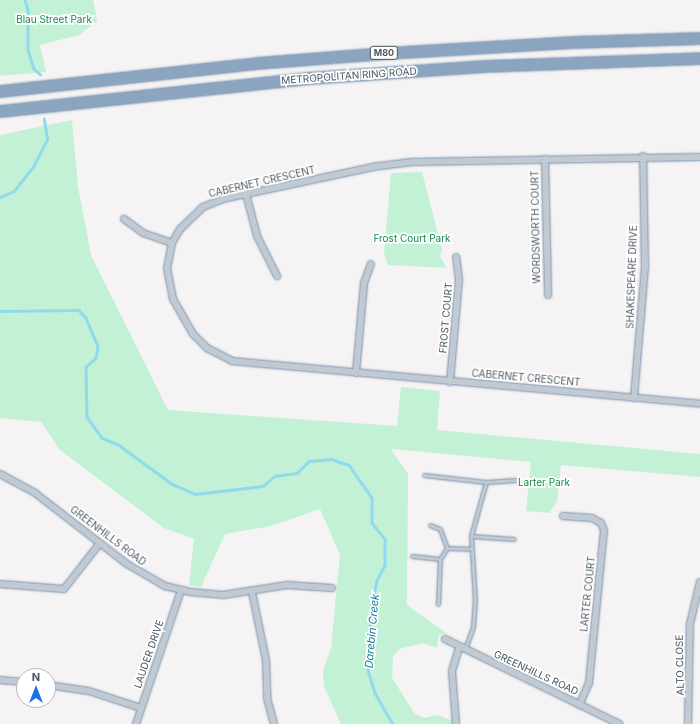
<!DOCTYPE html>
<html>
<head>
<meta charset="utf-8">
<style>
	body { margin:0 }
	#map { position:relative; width:700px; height:724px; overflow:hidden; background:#f5f3f3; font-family:Inter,sans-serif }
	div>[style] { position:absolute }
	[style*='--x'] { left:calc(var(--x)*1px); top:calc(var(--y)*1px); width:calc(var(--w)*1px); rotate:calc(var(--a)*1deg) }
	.green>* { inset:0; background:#c3f1d5 }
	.stream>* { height:2.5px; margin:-1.25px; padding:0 1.25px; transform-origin:1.25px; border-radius:1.25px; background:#90daee }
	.roads { filter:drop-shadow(0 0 1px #7690ad) drop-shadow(0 0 1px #7690ad) }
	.service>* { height:3px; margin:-1.5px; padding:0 1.5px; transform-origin:1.5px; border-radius:1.5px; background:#c1cad2 }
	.minor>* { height:6px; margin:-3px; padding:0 3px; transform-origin:3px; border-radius:3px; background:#c1cad2 }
	.motorway>* { height:11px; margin:-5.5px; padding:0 5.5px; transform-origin:5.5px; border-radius:5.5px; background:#8ba5c1 }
	span { translate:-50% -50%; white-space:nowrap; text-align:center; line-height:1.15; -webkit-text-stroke:3.5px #fff; paint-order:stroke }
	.shield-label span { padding:1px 3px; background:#fff; border:1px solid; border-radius:3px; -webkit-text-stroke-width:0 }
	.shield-label { font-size:9px; color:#4a5661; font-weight:700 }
	.park-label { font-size:10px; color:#17864f }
	.street-label { font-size:10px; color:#4a5661 }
	.water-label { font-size:11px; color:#0c7c9b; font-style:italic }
	.north { position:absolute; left:16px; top:668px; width:40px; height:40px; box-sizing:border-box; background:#fff; border:1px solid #b7bbc0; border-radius:50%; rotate:0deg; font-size:11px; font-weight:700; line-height:16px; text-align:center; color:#4a5661 }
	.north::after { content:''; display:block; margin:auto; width:14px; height:18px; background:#1a73e8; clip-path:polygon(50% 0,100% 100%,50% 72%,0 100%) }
</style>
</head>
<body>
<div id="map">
	<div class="green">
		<div style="clip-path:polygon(0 0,93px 0,97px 21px,79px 35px,40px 45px,46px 72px,0 76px)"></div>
		<div style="clip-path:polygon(72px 120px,78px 187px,91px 255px,168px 410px,397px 426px,401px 387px,440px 391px,437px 430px,700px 454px,700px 477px,561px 465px,557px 502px,549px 513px,526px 511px,531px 462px,391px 449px,408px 474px,407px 605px,446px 633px,439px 635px,437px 648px,423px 643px,399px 649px,393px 657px,392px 678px,415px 714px,424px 718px,438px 715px,452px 721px,452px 724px,341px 724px,324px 687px,323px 671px,331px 648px,340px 555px,320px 509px,271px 526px,225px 534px,201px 587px,189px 585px,194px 539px,164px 528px,60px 450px,41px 422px,0 418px,0 135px)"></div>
		<div style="clip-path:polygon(422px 172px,442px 249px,440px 257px,447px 268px,388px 265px,384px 253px,391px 173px)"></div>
	</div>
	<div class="stream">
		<div style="--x:25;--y:0;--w:9;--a:72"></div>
		<div style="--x:28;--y:9;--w:41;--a:90"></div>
		<div style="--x:28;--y:50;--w:20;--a:72"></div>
		<div style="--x:34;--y:69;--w:8;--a:40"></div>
		<div style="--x:0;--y:197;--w:15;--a:-23"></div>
		<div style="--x:14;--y:191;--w:33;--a:-52"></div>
		<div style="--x:34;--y:165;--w:29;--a:-63"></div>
		<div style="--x:47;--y:139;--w:20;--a:-99"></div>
		<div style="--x:0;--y:311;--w:79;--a:-0.7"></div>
		<div style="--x:79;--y:310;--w:11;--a:49"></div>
		<div style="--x:86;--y:318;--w:30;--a:67"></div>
		<div style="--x:98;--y:346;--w:12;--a:99"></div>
		<div style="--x:96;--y:358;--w:13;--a:138"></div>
		<div style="--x:86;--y:367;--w:50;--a:88.9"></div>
		<div style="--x:87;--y:417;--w:26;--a:54"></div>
		<div style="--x:102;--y:438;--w:18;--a:22"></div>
		<div style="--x:119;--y:445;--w:66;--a:36.3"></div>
		<div style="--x:172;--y:484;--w:25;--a:23"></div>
		<div style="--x:195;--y:494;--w:68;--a:-6.7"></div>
		<div style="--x:263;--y:486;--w:16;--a:-40"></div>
		<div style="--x:275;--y:476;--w:22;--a:-8"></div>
		<div style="--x:297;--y:473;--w:17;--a:-45"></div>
		<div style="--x:309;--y:461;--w:22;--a:-5"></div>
		<div style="--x:331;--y:459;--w:19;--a:18"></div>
		<div style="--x:349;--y:465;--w:40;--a:55.1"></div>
		<div style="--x:372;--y:498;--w:25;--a:90"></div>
		<div style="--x:372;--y:523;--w:21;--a:51"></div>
		<div style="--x:385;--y:539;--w:26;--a:90"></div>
		<div style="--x:385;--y:565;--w:18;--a:117"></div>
		<div style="--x:377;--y:581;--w:24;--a:102"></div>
		<div style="--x:372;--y:604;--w:66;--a:93.5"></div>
		<div style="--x:368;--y:670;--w:24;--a:73"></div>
		<div style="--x:375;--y:693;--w:36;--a:60"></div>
	</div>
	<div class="roads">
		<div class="service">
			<div style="--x:424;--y:475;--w:62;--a:6.4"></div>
			<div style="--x:486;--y:482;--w:30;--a:-4"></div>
			<div style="--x:430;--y:525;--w:11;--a:22"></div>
			<div style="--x:440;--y:529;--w:20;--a:70"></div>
			<div style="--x:471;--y:536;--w:43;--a:4"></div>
			<div style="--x:412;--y:556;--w:28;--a:6"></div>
			<div style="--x:440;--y:559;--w:13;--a:-58"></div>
			<div style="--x:447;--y:548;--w:23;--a:2"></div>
			<div style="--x:438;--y:604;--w:45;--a:-87.5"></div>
			<div style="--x:465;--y:649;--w:23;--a:-70"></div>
			<div style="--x:473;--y:627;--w:26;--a:-86"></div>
			<div style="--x:475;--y:601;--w:65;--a:-93.5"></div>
			<div style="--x:471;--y:536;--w:56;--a:-74.5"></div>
		</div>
		<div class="minor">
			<div style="--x:700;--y:157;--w:288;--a:179"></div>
			<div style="--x:412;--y:162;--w:39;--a:173"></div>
			<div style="--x:373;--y:167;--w:153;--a:168"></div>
			<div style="--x:223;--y:199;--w:22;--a:158"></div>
			<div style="--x:203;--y:207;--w:32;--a:136"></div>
			<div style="--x:180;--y:229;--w:16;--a:120"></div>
			<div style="--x:172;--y:243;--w:25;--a:101"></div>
			<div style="--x:167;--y:268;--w:32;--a:79"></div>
			<div style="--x:173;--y:299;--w:40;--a:60.3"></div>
			<div style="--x:193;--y:334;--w:20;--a:45"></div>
			<div style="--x:207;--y:348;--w:28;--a:27"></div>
			<div style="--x:232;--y:361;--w:470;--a:5.2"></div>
			<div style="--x:545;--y:159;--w:136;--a:88.7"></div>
			<div style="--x:246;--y:194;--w:43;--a:75.3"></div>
			<div style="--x:257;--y:236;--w:45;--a:63.4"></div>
			<div style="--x:124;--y:219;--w:24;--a:36"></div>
			<div style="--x:143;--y:233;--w:31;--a:19"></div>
			<div style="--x:356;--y:373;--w:90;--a:-84.9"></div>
			<div style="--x:364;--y:283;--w:20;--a:-70"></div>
			<div style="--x:450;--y:382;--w:102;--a:-85"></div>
			<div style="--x:459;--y:280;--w:23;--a:-97"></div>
			<div style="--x:634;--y:398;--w:131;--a:-85.2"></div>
			<div style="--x:645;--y:267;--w:111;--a:-91"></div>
			<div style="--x:0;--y:474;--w:40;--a:28"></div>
			<div style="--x:35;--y:493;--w:116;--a:37.7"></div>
			<div style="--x:127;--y:564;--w:44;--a:30.1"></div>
			<div style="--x:165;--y:586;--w:26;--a:13"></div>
			<div style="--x:190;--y:592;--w:33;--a:5"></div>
			<div style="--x:223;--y:595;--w:65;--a:-8.9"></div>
			<div style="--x:287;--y:585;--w:45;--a:3.8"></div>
			<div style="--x:563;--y:516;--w:29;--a:4"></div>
			<div style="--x:592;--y:518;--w:10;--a:29"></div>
			<div style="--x:601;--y:523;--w:8;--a:67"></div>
			<div style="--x:604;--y:530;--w:154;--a:95.6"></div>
			<div style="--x:589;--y:683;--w:24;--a:114"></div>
			<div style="--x:0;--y:584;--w:64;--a:4.5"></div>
			<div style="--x:64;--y:589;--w:58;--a:-52"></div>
			<div style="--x:252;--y:592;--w:69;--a:78.4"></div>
			<div style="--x:266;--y:660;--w:38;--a:88"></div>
			<div style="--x:267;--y:698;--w:27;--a:75"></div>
			<div style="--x:445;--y:639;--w:194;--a:26"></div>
			<div style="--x:0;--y:680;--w:24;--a:5"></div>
			<div style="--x:48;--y:685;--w:41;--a:8.3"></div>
			<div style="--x:89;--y:691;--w:55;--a:18.1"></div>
			<div style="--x:136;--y:724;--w:141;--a:-71.4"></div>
			<div style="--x:456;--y:724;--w:53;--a:-94.3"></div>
			<div style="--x:452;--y:671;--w:24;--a:-73"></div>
			<div style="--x:688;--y:724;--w:100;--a:-88.9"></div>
			<div style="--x:690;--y:624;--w:43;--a:-76.6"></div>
		</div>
		<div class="motorway">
			<div style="--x:0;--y:91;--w:258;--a:-6.2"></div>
			<div style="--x:256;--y:63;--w:130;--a:-4.4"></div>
			<div style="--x:386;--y:53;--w:187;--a:-3.4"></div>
			<div style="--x:573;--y:42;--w:127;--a:-1.8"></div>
			<div style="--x:0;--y:111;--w:310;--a:-6.1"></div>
			<div style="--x:308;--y:78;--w:177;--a:-3.9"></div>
			<div style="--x:485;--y:66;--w:215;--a:-2.1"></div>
		</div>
	</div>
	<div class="shield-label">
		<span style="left:384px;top:53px">M80</span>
	</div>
	<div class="park-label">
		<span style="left:54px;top:20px">Blau Street Park</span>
		<span style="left:412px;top:239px">Frost Court Park</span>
		<span style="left:544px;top:483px">Larter Park</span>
	</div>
	<div class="street-label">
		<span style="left:349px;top:76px;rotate:-4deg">METROPOLITAN RING ROAD</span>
		<span style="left:262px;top:182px;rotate:-13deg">CABERNET CRESCENT</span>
		<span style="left:536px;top:227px;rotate:-91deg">WORDSWORTH COURT</span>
		<span style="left:632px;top:277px;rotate:-88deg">SHAKESPEARE DRIVE</span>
		<span style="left:446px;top:318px;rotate:-85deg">FROST COURT</span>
		<span style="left:526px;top:378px;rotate:5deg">CABERNET CRESCENT</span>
		<span style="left:108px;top:536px;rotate:37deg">GREENHILLS ROAD</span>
		<span style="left:588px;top:594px;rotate:-84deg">LARTER COURT</span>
		<span style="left:149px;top:654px;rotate:-71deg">LAUDER DRIVE</span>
		<span style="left:680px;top:665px;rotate:-91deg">ALTO CLOSE</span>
		<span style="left:536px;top:673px;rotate:25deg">GREENHILLS ROAD</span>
	</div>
	<div class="water-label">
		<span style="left:372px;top:631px;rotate:-85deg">Darebin Creek</span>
	</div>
	<div class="north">N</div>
</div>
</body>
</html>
